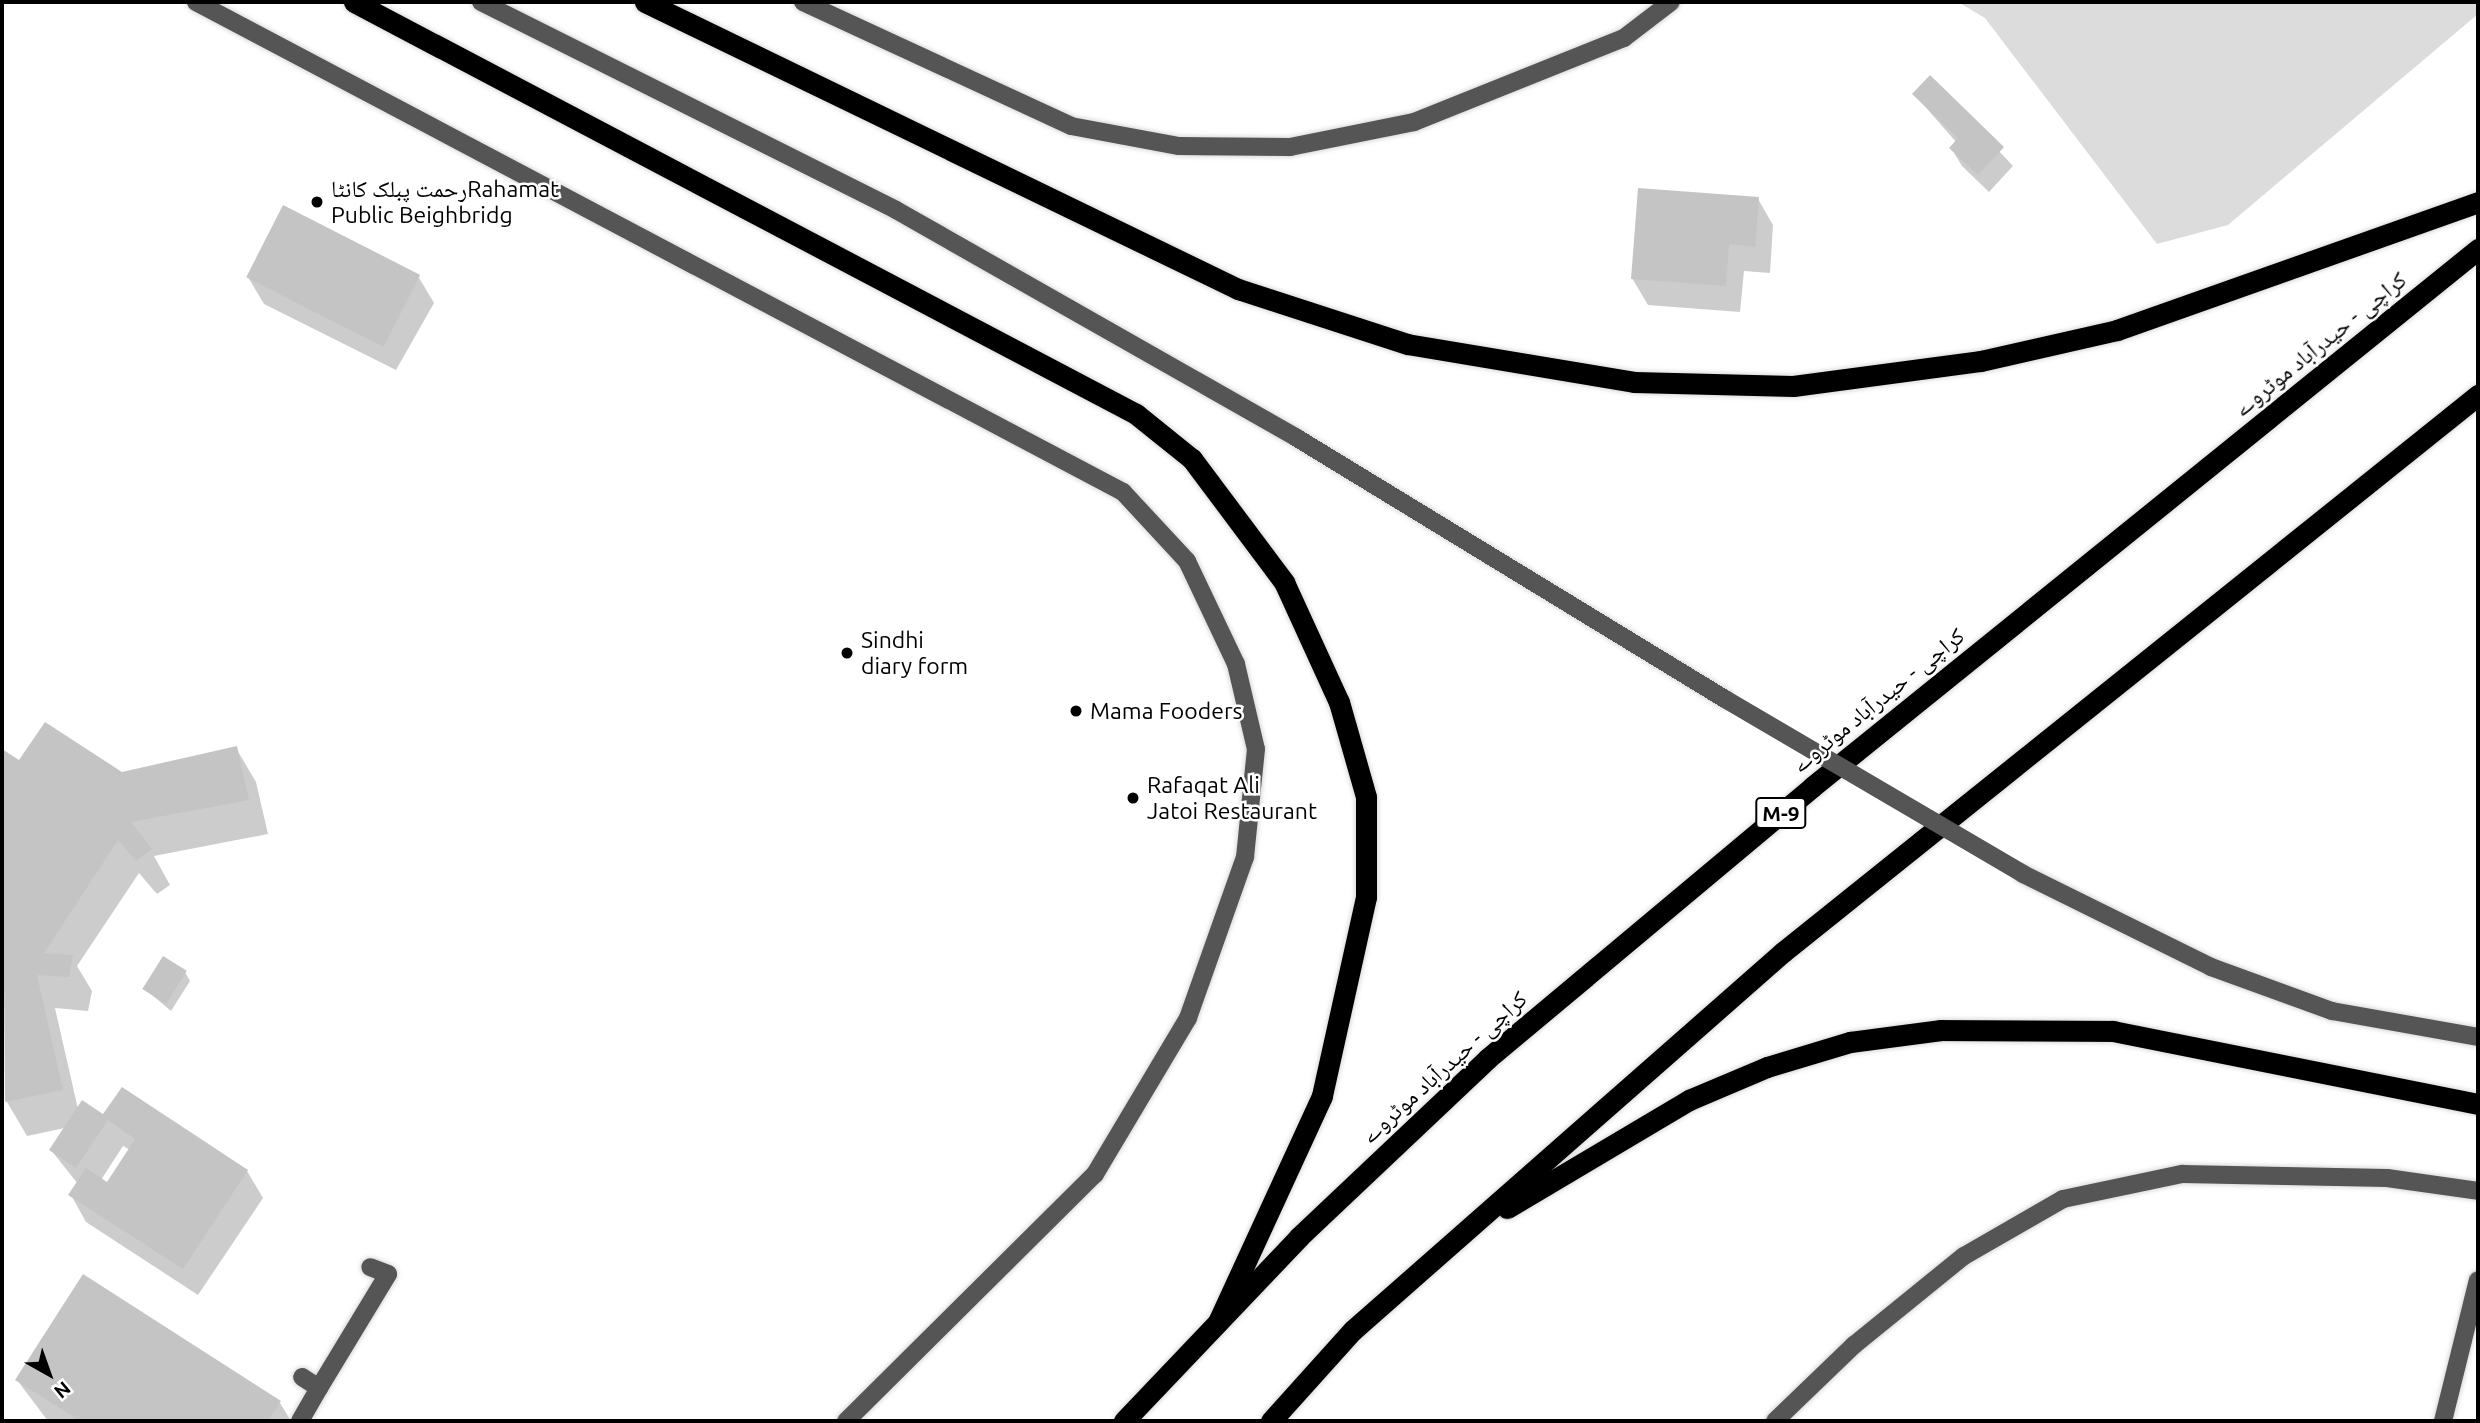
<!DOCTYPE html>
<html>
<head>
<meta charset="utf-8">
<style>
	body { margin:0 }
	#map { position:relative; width:2480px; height:1423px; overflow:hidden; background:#fff; font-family:Ubuntu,"Noto Naskh Arabic",sans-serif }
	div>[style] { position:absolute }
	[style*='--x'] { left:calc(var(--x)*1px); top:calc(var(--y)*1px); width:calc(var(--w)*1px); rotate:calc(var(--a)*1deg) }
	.green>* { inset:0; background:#dcdcdc }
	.shadow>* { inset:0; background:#0003 }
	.building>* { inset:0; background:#c4c4c4; transform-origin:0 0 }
	.roads { filter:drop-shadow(0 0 2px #dbdbdb) drop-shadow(0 0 2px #dbdbdb) }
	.minor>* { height:18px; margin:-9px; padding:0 9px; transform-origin:9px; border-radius:9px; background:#555 }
	.highway>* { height:21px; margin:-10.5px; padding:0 10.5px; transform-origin:10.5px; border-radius:10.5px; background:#000 }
	.minor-bridge>* { height:18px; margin:-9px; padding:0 9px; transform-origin:9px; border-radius:9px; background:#555 }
	.dots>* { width:19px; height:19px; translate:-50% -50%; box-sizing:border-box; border:4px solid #fff; border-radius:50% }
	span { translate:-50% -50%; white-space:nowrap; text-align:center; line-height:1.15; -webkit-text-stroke:5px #fff; paint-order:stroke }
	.shield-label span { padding:2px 5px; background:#fff; border:2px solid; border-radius:5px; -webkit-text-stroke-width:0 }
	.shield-label { font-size:21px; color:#000; font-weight:700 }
	.poi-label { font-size:23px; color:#000 }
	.left { translate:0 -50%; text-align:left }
	.street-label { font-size:23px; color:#000 }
	.frame { position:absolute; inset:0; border:4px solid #000; pointer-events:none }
	.north { position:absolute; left:14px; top:1339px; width:70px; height:70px; -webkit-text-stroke:5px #fff; paint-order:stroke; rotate:140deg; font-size:19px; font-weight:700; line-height:28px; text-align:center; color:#000 }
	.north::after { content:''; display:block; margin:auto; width:24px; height:32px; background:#000; clip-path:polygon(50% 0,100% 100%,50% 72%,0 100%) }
</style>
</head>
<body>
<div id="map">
	<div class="green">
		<div style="clip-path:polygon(1958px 2px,2478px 2px,2478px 14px,2228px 225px,2157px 244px,1985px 18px)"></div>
	</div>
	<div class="shadow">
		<div style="clip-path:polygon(1930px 78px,2013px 166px,1989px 192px,1962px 166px,1951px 148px,1957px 143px,1914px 94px)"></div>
		<div style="clip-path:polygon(1758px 199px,1773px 225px,1770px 273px,1744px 271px,1740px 312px,1648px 305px,1632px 278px)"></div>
		<div style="clip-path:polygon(418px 276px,434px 303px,396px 370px,264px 304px,248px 277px)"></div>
		<div style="clip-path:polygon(evenodd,236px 748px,256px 782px,268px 834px,154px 856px,170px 885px,157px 894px,139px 873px,77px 966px,92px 991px,88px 1011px,55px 1008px,78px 1109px,104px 1117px,122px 1090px,247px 1171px,263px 1198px,198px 1295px,86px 1222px,71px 1195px,78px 1184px,51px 1150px,65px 1128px,27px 1136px,7px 1102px,2px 751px,19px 762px,122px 774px,236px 748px,123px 1146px,130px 1150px,108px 1184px,101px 1180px,123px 1146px)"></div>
		<div style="clip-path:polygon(185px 972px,190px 981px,171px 1011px,145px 989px)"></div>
		<div style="clip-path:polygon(17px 1380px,280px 1403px,291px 1421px,48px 1421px)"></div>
	</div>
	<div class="building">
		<div style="clip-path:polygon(1930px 75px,2004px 147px,1978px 175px,1949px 148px,1958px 138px,1912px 94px)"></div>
		<div style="clip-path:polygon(1638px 188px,1759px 197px,1755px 247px,1729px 244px,1726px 286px,1631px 279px)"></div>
		<div style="left:283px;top:205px;width:154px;height:81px;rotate:27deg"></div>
		<div style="clip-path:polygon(45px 722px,122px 772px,237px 746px,249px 800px,131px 822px,152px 849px,136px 861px,118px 840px,44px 953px,73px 955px,69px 977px,37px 975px,63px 1090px,5px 1102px,2px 749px,19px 760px)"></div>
		<div style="left:163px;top:956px;width:28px;height:39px;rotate:32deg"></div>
		<div style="clip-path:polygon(122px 1087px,248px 1170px,183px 1269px,68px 1195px,86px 1168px,107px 1182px,135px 1139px,108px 1120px,76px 1168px,49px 1150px,82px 1100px,103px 1114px)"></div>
		<div style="clip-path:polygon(83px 1274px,281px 1401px,268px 1421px,80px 1421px,15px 1380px)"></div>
	</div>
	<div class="roads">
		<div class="minor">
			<div style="--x:196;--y:2;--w:1049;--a:27.86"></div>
			<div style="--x:1123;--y:492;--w:94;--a:47.2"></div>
			<div style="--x:1187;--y:561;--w:114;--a:64.6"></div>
			<div style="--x:1236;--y:664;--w:87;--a:76.8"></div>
			<div style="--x:1256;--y:749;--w:109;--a:95.8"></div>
			<div style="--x:1245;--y:857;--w:171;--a:109.5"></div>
			<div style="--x:1188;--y:1018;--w:182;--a:120.8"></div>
			<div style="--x:1095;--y:1174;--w:351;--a:135.2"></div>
			<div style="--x:481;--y:2;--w:464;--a:26.6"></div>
			<div style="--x:896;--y:210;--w:461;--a:29.6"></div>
			<div style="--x:1297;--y:438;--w:501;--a:31.38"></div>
			<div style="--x:803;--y:2;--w:295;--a:24.8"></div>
			<div style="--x:1071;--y:126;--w:110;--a:10.5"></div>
			<div style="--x:1179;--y:146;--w:111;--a:0.5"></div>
			<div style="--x:1290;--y:147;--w:126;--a:-11.4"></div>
			<div style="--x:1414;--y:122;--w:226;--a:-21.8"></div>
			<div style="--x:1624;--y:38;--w:59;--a:-37.5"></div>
			<div style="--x:2023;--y:874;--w:210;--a:26.3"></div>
			<div style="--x:2211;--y:967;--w:129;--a:20"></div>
			<div style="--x:2332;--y:1011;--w:148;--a:10.1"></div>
			<div style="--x:319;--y:1388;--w:133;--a:-58.8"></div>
			<div style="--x:388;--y:1274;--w:19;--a:-159"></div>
			<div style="--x:300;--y:1421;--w:38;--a:-60"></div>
			<div style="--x:319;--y:1388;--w:20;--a:-147"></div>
			<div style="--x:1775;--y:1421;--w:110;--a:-43.9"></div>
			<div style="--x:1854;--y:1345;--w:141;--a:-39"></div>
			<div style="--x:1964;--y:1256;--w:114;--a:-29.9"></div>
			<div style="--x:2063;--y:1199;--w:122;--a:-11.9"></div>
			<div style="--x:2182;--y:1174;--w:205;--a:1.1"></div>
			<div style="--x:2387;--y:1178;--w:92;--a:8.1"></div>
			<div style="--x:2443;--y:1421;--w:145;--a:-76.1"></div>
		</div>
		<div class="highway">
			<div style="--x:354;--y:2;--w:884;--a:27.78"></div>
			<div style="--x:1136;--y:414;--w:72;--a:38.8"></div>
			<div style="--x:1192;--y:459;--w:154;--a:53.2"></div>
			<div style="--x:1284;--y:582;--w:132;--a:65.4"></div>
			<div style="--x:1339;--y:702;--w:99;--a:74.1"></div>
			<div style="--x:1366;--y:797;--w:100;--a:90"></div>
			<div style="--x:1366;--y:897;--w:204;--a:102.5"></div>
			<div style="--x:1322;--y:1096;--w:249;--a:114.7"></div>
			<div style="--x:645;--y:2;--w:659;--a:25.83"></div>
			<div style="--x:1238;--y:289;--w:178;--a:18"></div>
			<div style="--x:1407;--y:344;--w:230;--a:9.5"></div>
			<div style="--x:1634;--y:382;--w:159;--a:1.4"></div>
			<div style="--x:1793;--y:386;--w:190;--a:-7.6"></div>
			<div style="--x:1981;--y:361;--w:139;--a:-12.8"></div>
			<div style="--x:2117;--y:330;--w:383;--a:-19.5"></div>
			<div style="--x:1507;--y:1208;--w:212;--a:-30.7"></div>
			<div style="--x:1689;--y:1100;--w:85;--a:-22.9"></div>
			<div style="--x:1767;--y:1067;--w:87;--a:-16.8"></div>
			<div style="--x:1850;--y:1042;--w:92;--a:-7.5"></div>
			<div style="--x:1941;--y:1030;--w:172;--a:0.3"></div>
			<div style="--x:2113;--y:1031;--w:372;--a:11.3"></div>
			<div style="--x:1124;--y:1421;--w:254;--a:-46.4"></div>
			<div style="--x:1299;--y:1237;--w:259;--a:-43.4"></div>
			<div style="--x:1487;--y:1059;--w:424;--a:-39.9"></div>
			<div style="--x:1812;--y:787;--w:856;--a:-38.93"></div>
			<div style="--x:1271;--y:1421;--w:122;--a:-48"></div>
			<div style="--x:1353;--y:1330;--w:573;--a:-41.32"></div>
			<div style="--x:1783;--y:952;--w:891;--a:-38.71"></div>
		</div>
	</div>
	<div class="minor-bridge">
		<div style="--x:1725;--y:699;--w:346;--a:30.4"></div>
	</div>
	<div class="dots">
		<div style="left:317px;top:202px;background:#000"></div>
		<div style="left:847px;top:653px;background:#000"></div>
		<div style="left:1076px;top:711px;background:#000"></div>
		<div style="left:1133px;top:798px;background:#000"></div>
	</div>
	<div class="shield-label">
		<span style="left:1781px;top:813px">M-9</span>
	</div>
	<div class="poi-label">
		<span class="left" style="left:331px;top:202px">رحمت پبلک کانٹاRahamat<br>Public Beighbridg</span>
		<span class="left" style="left:861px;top:653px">Sindhi<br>diary form</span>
		<span class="left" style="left:1090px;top:711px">Mama Fooders</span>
		<span class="left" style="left:1147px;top:798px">Rafaqat Ali<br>Jatoi Restaurant</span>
	</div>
	<div class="street-label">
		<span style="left:2320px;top:344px;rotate:-39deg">کراچی - حیدرآباد موٹروے</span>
		<span style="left:1878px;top:700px;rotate:-39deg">کراچی - حیدرآباد موٹروے</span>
		<span style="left:1444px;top:1067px;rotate:-42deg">کراچی - حیدرآباد موٹروے</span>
	</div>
	<div class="frame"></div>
	<div class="north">N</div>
</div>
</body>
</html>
